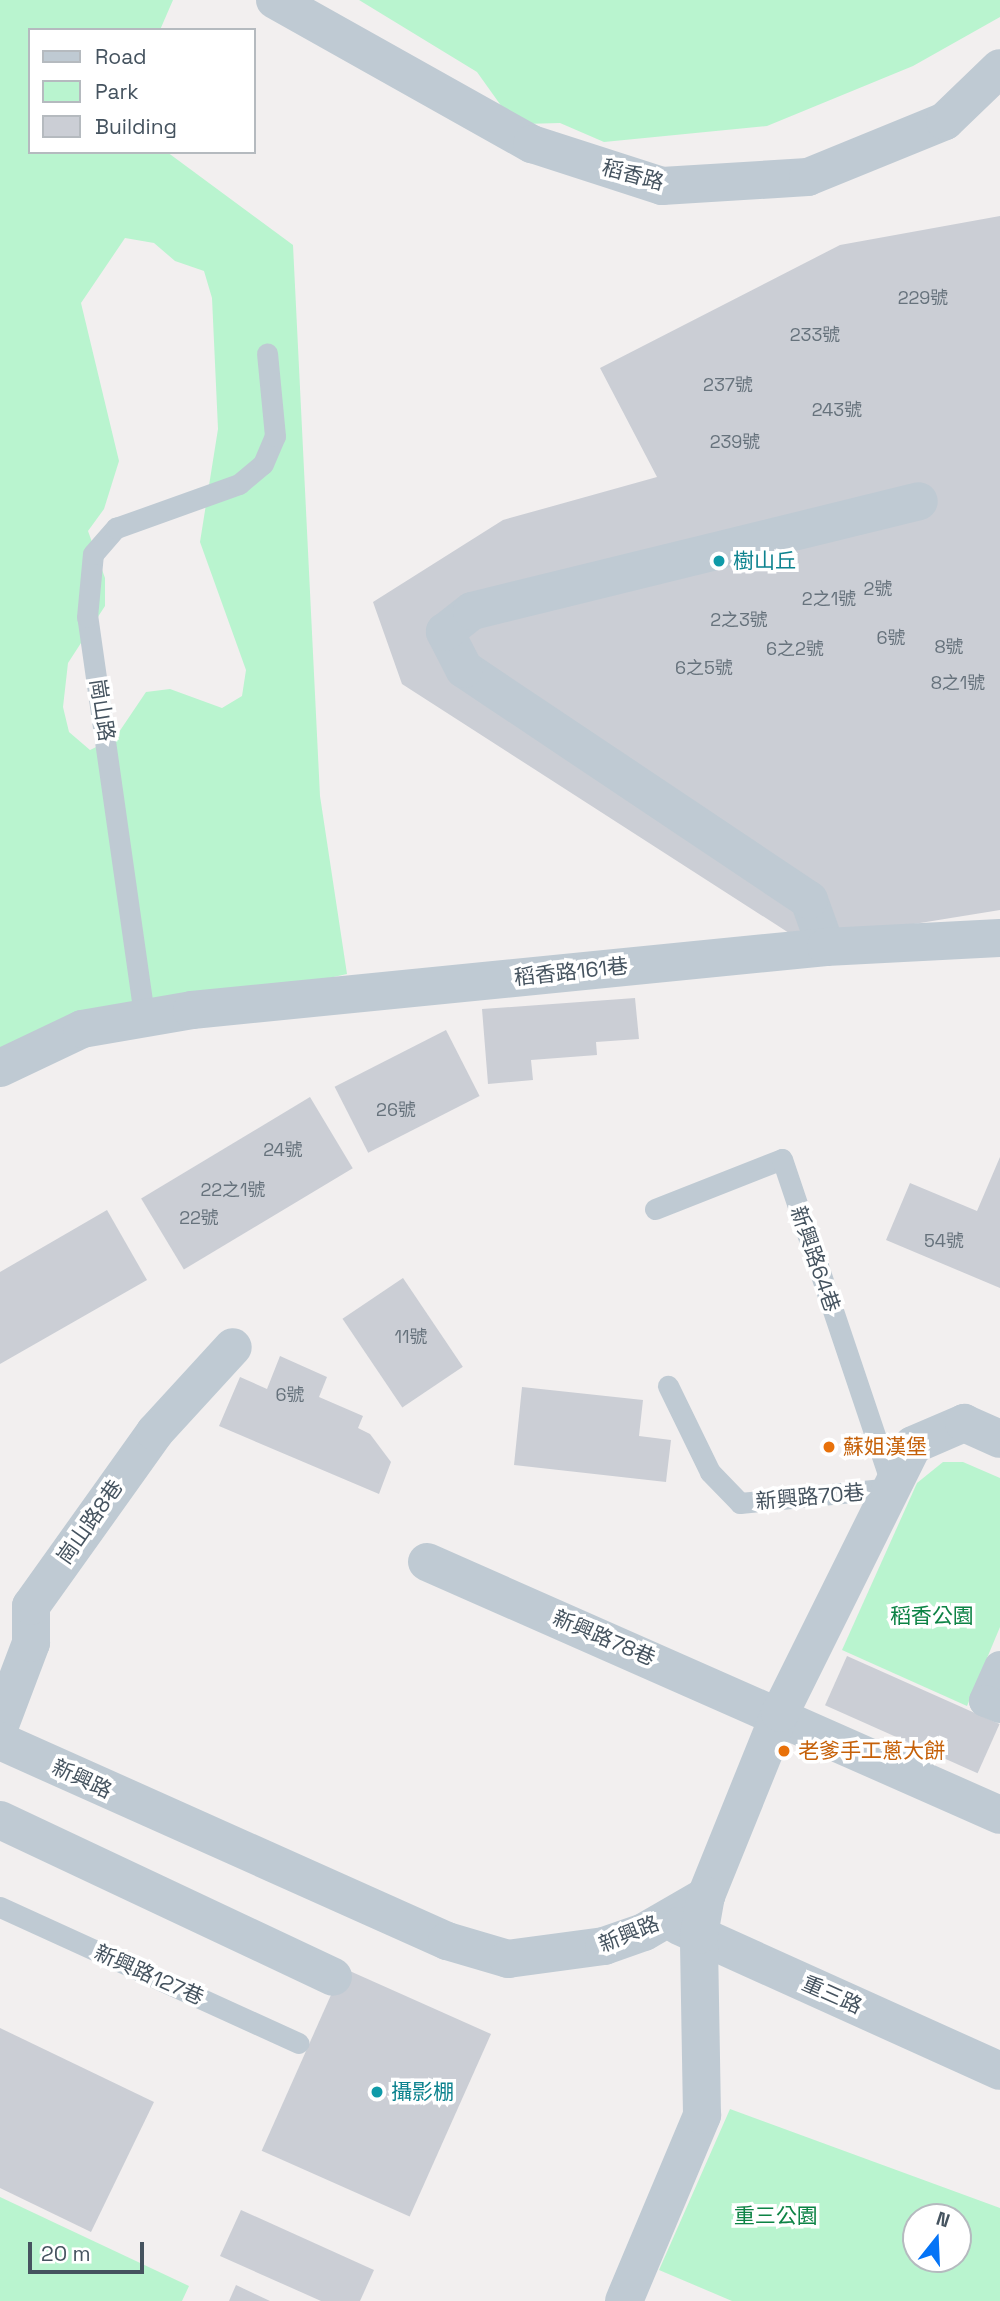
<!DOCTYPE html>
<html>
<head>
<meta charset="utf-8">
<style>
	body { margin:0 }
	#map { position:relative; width:1000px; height:2301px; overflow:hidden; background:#f2efef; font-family:"Space Grotesk","Noto Sans TC",sans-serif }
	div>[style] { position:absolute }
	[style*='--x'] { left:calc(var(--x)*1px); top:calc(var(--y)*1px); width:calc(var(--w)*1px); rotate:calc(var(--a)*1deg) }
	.green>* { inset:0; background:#b9f4cf }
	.building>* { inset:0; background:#cbced5; transform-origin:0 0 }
	.service>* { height:21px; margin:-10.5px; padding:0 10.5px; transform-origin:10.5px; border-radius:10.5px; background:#bfcad3 }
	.pedestrian>* { height:32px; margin:-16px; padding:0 16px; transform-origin:16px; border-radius:16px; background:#bfcad3 }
	.minor>* { height:38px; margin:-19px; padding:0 19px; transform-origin:19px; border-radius:19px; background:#bfcad3 }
	.tertiary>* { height:38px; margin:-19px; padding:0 19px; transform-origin:19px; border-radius:19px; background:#bfcad3 }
	.dots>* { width:19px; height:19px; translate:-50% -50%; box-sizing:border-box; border:4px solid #fff; border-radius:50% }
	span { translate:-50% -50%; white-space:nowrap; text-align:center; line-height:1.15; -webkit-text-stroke:7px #fff; paint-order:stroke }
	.number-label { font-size:18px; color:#66727c }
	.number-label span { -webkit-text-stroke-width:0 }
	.street-label { font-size:21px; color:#45535f }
	.culture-label { font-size:21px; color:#0d838f }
	.left { translate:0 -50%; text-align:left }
	.food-label { font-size:21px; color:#c56008 }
	.park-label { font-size:21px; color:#0d8345 }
	.legend { position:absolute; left:28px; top:28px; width:228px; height:126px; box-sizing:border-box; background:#fff; border:2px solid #b5babf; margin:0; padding:9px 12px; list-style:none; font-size:21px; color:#45535f }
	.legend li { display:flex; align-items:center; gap:14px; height:35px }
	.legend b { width:35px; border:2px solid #b5babf }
	.north { position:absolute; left:902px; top:2203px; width:70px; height:70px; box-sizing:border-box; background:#fff; border:2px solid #b5babf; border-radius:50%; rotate:18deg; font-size:19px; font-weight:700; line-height:28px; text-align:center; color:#45535f }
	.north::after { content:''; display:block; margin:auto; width:24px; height:32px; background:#0574f6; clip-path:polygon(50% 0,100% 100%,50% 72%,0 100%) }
	.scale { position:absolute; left:28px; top:2242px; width:116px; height:32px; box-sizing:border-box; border:4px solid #45535f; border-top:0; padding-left:9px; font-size:21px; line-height:24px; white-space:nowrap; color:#45535f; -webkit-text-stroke:5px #fff; paint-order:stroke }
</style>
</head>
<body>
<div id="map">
	<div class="green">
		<div style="clip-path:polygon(evenodd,0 0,173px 0,160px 30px,30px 30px,30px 152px,167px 152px,293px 245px,320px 796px,347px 974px,0 1051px,0 0,125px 238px,154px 243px,175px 261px,204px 271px,212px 298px,218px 429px,200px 542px,246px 670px,242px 696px,222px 708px,170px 689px,146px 692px,115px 738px,90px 750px,69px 732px,63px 707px,68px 663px,105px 606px,105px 578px,88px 531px,104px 509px,119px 461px,81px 303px,125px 238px)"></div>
		<div style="clip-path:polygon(359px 0,1000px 0,1000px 17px,913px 66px,767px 126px,604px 142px,560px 123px,524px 124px,507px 114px,477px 72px)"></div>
		<div style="clip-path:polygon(943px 1462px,963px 1462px,1000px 1478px,1000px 1627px,967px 1706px,842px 1650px,917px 1483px)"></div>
		<div style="clip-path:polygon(evenodd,730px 2109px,1000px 2208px,1000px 2301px,732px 2301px,659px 2270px,730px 2109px,916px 2217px,958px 2217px,958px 2259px,916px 2259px,916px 2217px)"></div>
		<div style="clip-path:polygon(0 2197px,189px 2286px,182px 2301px,0 2301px)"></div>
	</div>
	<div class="building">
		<div style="clip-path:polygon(1000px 216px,1000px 910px,803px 942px,402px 684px,373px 602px,503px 520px,657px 477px,600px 368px,840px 245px)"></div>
		<div style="clip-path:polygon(635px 998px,639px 1039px,596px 1042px,597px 1055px,531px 1060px,533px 1080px,488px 1084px,482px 1009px)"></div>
		<div style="left:446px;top:1030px;width:74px;height:125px;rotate:63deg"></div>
		<div style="left:310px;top:1097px;width:83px;height:197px;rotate:59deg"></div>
		<div style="clip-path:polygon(1000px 1157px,1000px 1288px,886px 1240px,910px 1183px,977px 1211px)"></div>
		<div style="clip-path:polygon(107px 1210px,147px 1280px,0 1364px,0 1272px)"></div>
		<div style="left:403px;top:1278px;width:107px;height:73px;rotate:56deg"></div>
		<div style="clip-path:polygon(280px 1356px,327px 1377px,319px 1397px,363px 1416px,358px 1428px,370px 1434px,391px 1462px,379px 1494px,219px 1426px,240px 1377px,267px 1389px)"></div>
		<div style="clip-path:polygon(522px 1387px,643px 1400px,639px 1436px,671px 1440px,666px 1482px,514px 1465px)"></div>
		<div style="left:847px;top:1656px;width:167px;height:54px;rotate:24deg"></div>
		<div style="left:343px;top:1968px;width:162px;height:200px;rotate:24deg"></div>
		<div style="clip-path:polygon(0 2028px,154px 2102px,91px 2232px,0 2188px)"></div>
		<div style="clip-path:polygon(241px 2210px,374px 2270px,360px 2301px,321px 2301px,220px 2256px)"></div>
		<div style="clip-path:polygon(236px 2285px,270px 2301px,229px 2301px)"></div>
	</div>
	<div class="service">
		<div style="--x:145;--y:1022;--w:409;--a:-98.1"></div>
		<div style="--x:87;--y:617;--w:63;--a:-84.6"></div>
		<div style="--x:93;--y:554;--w:35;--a:-49"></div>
		<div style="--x:116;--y:528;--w:131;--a:-19.7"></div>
		<div style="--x:239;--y:484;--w:31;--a:-40"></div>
		<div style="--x:263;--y:464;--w:30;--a:-67"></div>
		<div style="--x:275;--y:436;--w:83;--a:-95.5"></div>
		<div style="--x:655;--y:1209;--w:136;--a:-21.5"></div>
		<div style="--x:782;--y:1159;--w:347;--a:71.4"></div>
		<div style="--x:893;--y:1488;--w:154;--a:174.4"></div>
		<div style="--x:740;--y:1503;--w:43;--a:-134.1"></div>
		<div style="--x:710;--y:1472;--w:96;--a:-116"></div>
		<div style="--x:0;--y:1907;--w:328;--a:24.5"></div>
	</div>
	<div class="pedestrian">
		<div style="--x:1000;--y:1667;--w:37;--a:114"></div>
		<div style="--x:985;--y:1701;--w:16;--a:22"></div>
	</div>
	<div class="minor">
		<div style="--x:826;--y:947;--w:50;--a:-109.9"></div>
		<div style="--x:809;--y:900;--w:415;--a:-146.2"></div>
		<div style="--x:464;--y:669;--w:42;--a:-117.2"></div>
		<div style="--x:445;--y:632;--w:34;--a:-38"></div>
		<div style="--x:472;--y:611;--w:460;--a:-13.8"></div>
		<div style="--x:0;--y:1068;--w:91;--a:-25.4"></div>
		<div style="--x:82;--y:1029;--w:112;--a:-9.8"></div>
		<div style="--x:192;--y:1010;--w:637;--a:-5.67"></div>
		<div style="--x:826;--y:947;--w:174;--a:-3"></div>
		<div style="--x:427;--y:1562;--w:626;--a:23.82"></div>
		<div style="--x:0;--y:1725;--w:88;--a:-69.3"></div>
		<div style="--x:31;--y:1643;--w:37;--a:-90"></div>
		<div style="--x:31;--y:1606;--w:214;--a:-54.5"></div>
		<div style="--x:155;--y:1432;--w:115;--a:-47.5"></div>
		<div style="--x:0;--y:1741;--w:490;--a:24.1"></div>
		<div style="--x:447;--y:1941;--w:64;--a:16.4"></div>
		<div style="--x:508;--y:1959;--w:97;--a:-7.7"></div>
		<div style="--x:604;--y:1946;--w:42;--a:-19.3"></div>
		<div style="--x:644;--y:1932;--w:72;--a:-30.1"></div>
		<div style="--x:706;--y:1896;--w:197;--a:-68"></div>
		<div style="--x:780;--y:1713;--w:299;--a:-63.6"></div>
		<div style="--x:913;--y:1445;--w:56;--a:-23.3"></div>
		<div style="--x:964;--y:1423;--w:39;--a:24"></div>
		<div style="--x:0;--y:1820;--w:368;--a:25.2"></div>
		<div style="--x:679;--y:1926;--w:352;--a:24.3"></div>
		<div style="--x:624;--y:2301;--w:202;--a:-67.2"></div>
		<div style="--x:702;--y:2115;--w:180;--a:-91"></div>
		<div style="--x:699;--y:1935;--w:40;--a:-80"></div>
	</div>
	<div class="tertiary">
		<div style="--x:275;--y:0;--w:295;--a:29.3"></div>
		<div style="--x:532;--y:144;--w:137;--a:17.9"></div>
		<div style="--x:662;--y:186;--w:146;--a:-3.5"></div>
		<div style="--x:808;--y:177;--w:148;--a:-22.2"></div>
		<div style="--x:945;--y:121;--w:76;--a:-43.9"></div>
	</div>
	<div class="dots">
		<div style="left:719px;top:561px;background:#0f9aa8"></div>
		<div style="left:829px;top:1447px;background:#e8710a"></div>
		<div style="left:784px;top:1751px;background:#e8710a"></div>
		<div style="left:377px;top:2092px;background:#0f9aa8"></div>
	</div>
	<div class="number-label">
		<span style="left:923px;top:298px">229號</span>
		<span style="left:815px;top:335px">233號</span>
		<span style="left:728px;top:385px">237號</span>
		<span style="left:837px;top:410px">243號</span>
		<span style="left:735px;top:442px">239號</span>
		<span style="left:878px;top:589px">2號</span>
		<span style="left:829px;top:599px">2之1號</span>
		<span style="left:739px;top:620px">2之3號</span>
		<span style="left:891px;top:638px">6號</span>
		<span style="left:949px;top:647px">8號</span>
		<span style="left:795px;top:649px">6之2號</span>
		<span style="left:704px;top:668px">6之5號</span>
		<span style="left:958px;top:683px">8之1號</span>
		<span style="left:396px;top:1110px">26號</span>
		<span style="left:283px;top:1150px">24號</span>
		<span style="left:233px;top:1190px">22之1號</span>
		<span style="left:199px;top:1218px">22號</span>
		<span style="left:944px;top:1241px">54號</span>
		<span style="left:411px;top:1337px">11號</span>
		<span style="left:290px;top:1395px">6號</span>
	</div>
	<div class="street-label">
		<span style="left:633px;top:175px;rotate:15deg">稻香路</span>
		<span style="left:102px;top:710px;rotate:81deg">崗山路</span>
		<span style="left:571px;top:972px;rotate:-6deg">稻香路161巷</span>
		<span style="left:815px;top:1259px;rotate:71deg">新興路64巷</span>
		<span style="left:810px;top:1497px;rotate:-5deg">新興路70巷</span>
		<span style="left:90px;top:1522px;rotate:-55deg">崗山路8巷</span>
		<span style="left:604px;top:1638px;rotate:23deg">新興路78巷</span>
		<span style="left:82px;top:1779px;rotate:25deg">新興路</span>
		<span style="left:629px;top:1934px;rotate:-22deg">新興路</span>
		<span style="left:149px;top:1975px;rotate:24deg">新興路127巷</span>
		<span style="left:832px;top:1995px;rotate:24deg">重三路</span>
	</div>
	<div class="culture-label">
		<span class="left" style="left:733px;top:561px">樹山丘</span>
		<span class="left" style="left:391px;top:2092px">攝影棚</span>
	</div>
	<div class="food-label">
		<span class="left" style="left:843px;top:1447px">蘇姐漢堡</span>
		<span class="left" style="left:798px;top:1751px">老爹手工蔥大餅</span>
	</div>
	<div class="park-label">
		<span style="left:932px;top:1616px">稻香公園</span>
		<span style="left:776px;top:2216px">重三公園</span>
	</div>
	<ul class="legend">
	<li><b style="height:9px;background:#bfcad3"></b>Road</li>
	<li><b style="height:19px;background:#b9f4cf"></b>Park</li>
	<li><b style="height:19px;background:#cbced5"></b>Building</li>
	</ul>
	<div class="north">N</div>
	<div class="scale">20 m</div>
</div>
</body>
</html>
